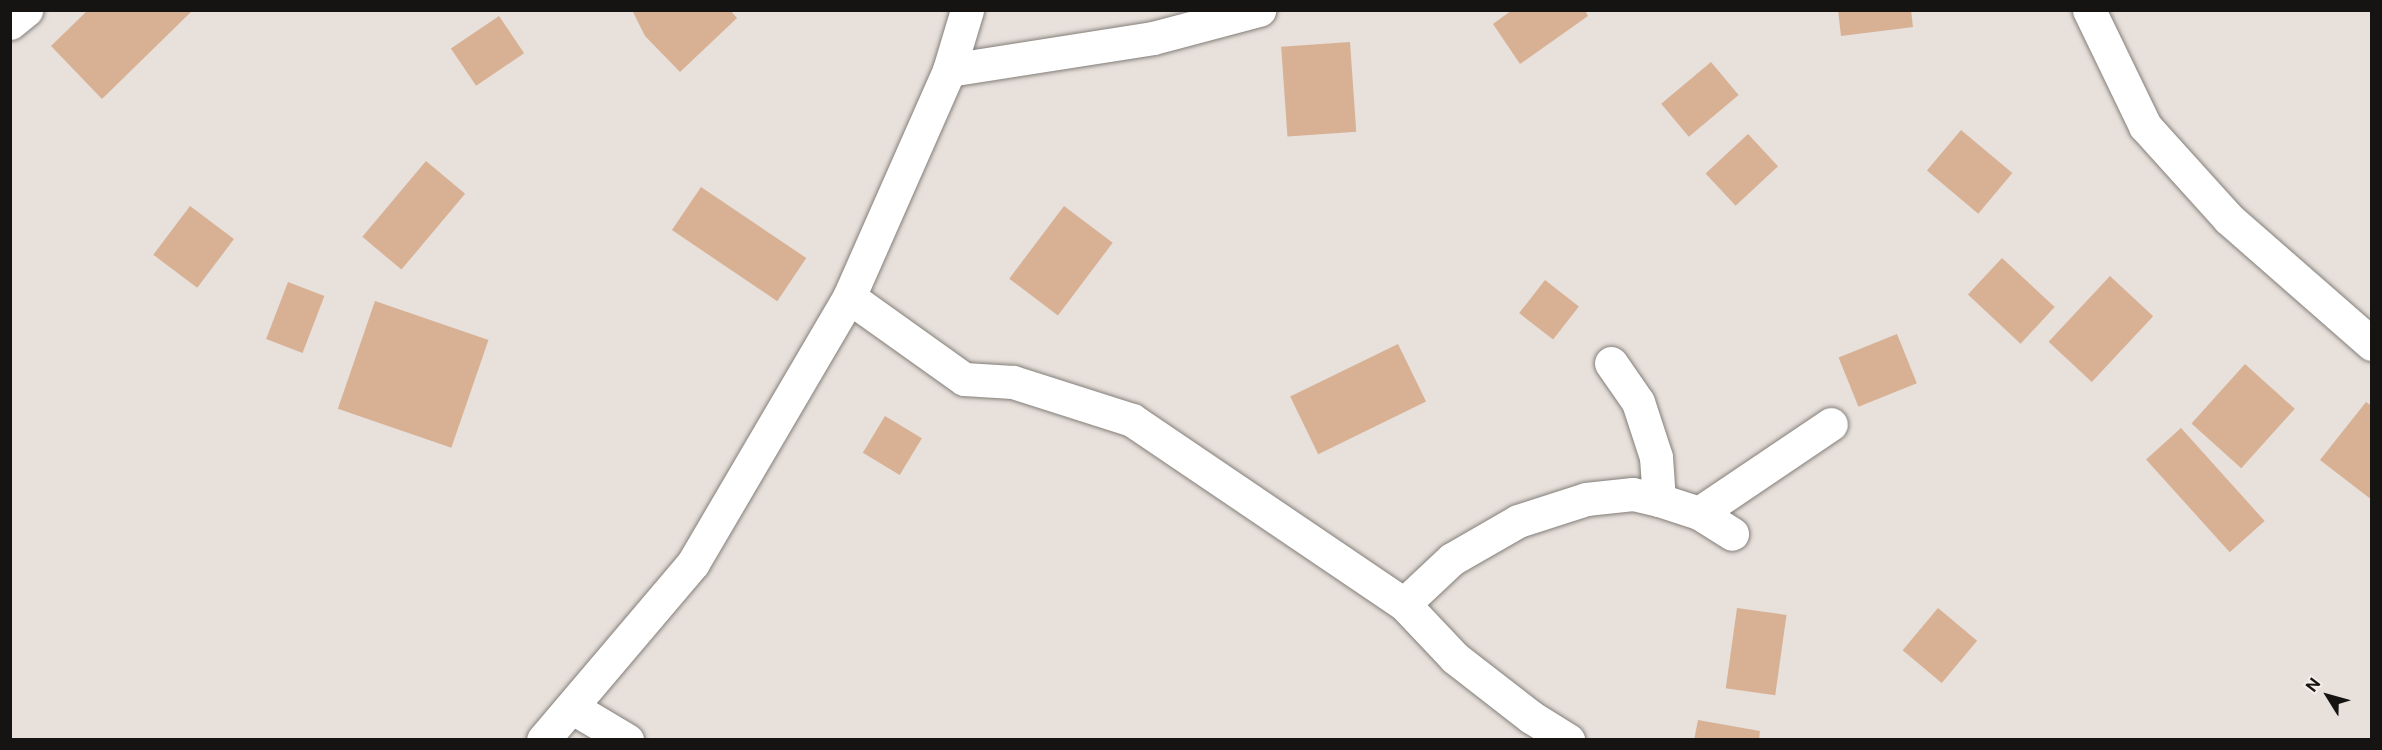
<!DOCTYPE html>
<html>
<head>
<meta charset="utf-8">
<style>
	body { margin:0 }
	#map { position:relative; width:2382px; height:750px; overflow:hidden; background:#e7e0db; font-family:"Public Sans",sans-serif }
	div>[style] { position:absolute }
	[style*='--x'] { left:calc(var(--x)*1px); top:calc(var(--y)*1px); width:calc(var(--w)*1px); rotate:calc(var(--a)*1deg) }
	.building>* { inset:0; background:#d8b195; transform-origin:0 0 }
	.roads { filter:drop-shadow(0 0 2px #847e79) drop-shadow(0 0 2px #847e79) }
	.minor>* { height:33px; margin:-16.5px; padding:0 16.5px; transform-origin:16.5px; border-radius:16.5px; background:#fff }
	span { translate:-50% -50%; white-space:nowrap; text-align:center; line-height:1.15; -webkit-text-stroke:6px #f5eee8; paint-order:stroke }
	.frame { position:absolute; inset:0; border:12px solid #161412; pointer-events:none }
	.north { position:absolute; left:2298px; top:666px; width:60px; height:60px; -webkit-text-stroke:4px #f5eee8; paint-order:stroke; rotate:307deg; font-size:16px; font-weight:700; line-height:24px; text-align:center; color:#161412 }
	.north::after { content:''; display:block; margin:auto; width:21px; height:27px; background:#161412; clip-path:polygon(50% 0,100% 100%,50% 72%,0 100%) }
</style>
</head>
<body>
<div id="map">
	<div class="building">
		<div style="clip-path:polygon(88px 10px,193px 10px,102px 99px,51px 46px)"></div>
		<div style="clip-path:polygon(632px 10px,730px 10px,737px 18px,680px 72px,645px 36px)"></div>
		<div style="clip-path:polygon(1512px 10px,1585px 10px,1588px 16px,1520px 64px,1493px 24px)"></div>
		<div style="clip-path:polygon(1838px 10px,1911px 10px,1913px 27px,1841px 36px)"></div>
		<div style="left:499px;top:16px;width:45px;height:58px;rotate:56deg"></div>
		<div style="left:1350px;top:42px;width:90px;height:69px;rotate:86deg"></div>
		<div style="left:1711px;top:62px;width:43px;height:65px;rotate:50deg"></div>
		<div style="left:1961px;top:130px;width:67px;height:53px;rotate:40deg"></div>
		<div style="left:1748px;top:134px;width:44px;height:58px;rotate:47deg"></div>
		<div style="left:426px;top:161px;width:51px;height:99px;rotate:40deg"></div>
		<div style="left:701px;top:187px;width:127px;height:52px;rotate:34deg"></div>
		<div style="left:190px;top:206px;width:55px;height:61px;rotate:37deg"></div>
		<div style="left:1064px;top:206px;width:61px;height:91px;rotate:37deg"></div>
		<div style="left:2002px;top:258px;width:72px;height:50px;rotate:43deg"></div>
		<div style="left:2110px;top:276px;width:59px;height:90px;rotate:43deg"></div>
		<div style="left:1545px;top:280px;width:43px;height:42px;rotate:38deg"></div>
		<div style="left:288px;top:282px;width:39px;height:61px;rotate:21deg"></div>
		<div style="left:375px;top:301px;width:120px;height:114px;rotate:19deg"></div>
		<div style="left:1897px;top:334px;width:53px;height:63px;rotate:68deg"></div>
		<div style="left:1398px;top:344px;width:64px;height:120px;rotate:64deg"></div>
		<div style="left:2245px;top:364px;width:67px;height:80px;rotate:42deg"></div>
		<div style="clip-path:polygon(2366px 402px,2372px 406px,2372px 500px,2320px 460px)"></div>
		<div style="left:885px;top:416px;width:43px;height:43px;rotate:31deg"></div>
		<div style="left:2181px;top:428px;width:125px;height:47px;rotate:48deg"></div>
		<div style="left:1737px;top:608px;width:50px;height:81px;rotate:8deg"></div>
		<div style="left:1938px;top:608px;width:51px;height:55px;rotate:40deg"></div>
		<div style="clip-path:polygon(1698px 720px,1760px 731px,1759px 740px,1694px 740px)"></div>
	</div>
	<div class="roads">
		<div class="minor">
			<div style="--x:2089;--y:10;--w:129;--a:64.2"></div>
			<div style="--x:2145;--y:126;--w:125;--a:47.9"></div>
			<div style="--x:2229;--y:219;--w:190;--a:41.2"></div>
			<div style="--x:10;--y:23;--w:21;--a:-39"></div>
			<div style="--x:949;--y:70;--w:206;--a:-8.9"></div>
			<div style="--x:1153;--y:38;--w:110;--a:-14.8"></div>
			<div style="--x:849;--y:297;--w:141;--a:35.5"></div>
			<div style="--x:964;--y:379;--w:49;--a:3.5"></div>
			<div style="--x:1013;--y:382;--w:125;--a:17.7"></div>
			<div style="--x:1132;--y:420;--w:328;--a:34.1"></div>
			<div style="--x:1404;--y:604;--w:74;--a:46.6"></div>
			<div style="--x:1455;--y:658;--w:96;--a:37.8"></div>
			<div style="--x:1531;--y:717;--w:44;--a:31.9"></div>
			<div style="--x:1611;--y:363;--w:47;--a:55.3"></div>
			<div style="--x:1638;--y:402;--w:58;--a:71.9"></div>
			<div style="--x:1656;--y:457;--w:43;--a:86"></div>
			<div style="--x:1699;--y:513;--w:159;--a:-34"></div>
			<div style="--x:1404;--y:604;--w:66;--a:-43.2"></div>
			<div style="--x:1452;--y:559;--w:76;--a:-29.9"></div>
			<div style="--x:1518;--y:521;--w:71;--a:-17.9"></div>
			<div style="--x:1586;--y:499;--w:47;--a:-6.1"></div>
			<div style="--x:1633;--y:494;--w:27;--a:13"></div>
			<div style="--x:1659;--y:500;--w:42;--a:18"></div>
			<div style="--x:1699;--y:513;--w:39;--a:32"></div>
			<div style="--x:573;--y:708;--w:63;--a:30.7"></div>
			<div style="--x:543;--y:740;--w:232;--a:-49.7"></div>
			<div style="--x:693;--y:563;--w:308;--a:-59.6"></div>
			<div style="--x:849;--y:297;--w:248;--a:-66.2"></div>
			<div style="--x:949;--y:70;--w:63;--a:-73.3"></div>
		</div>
	</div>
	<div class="frame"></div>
	<div class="north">N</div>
</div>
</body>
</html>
